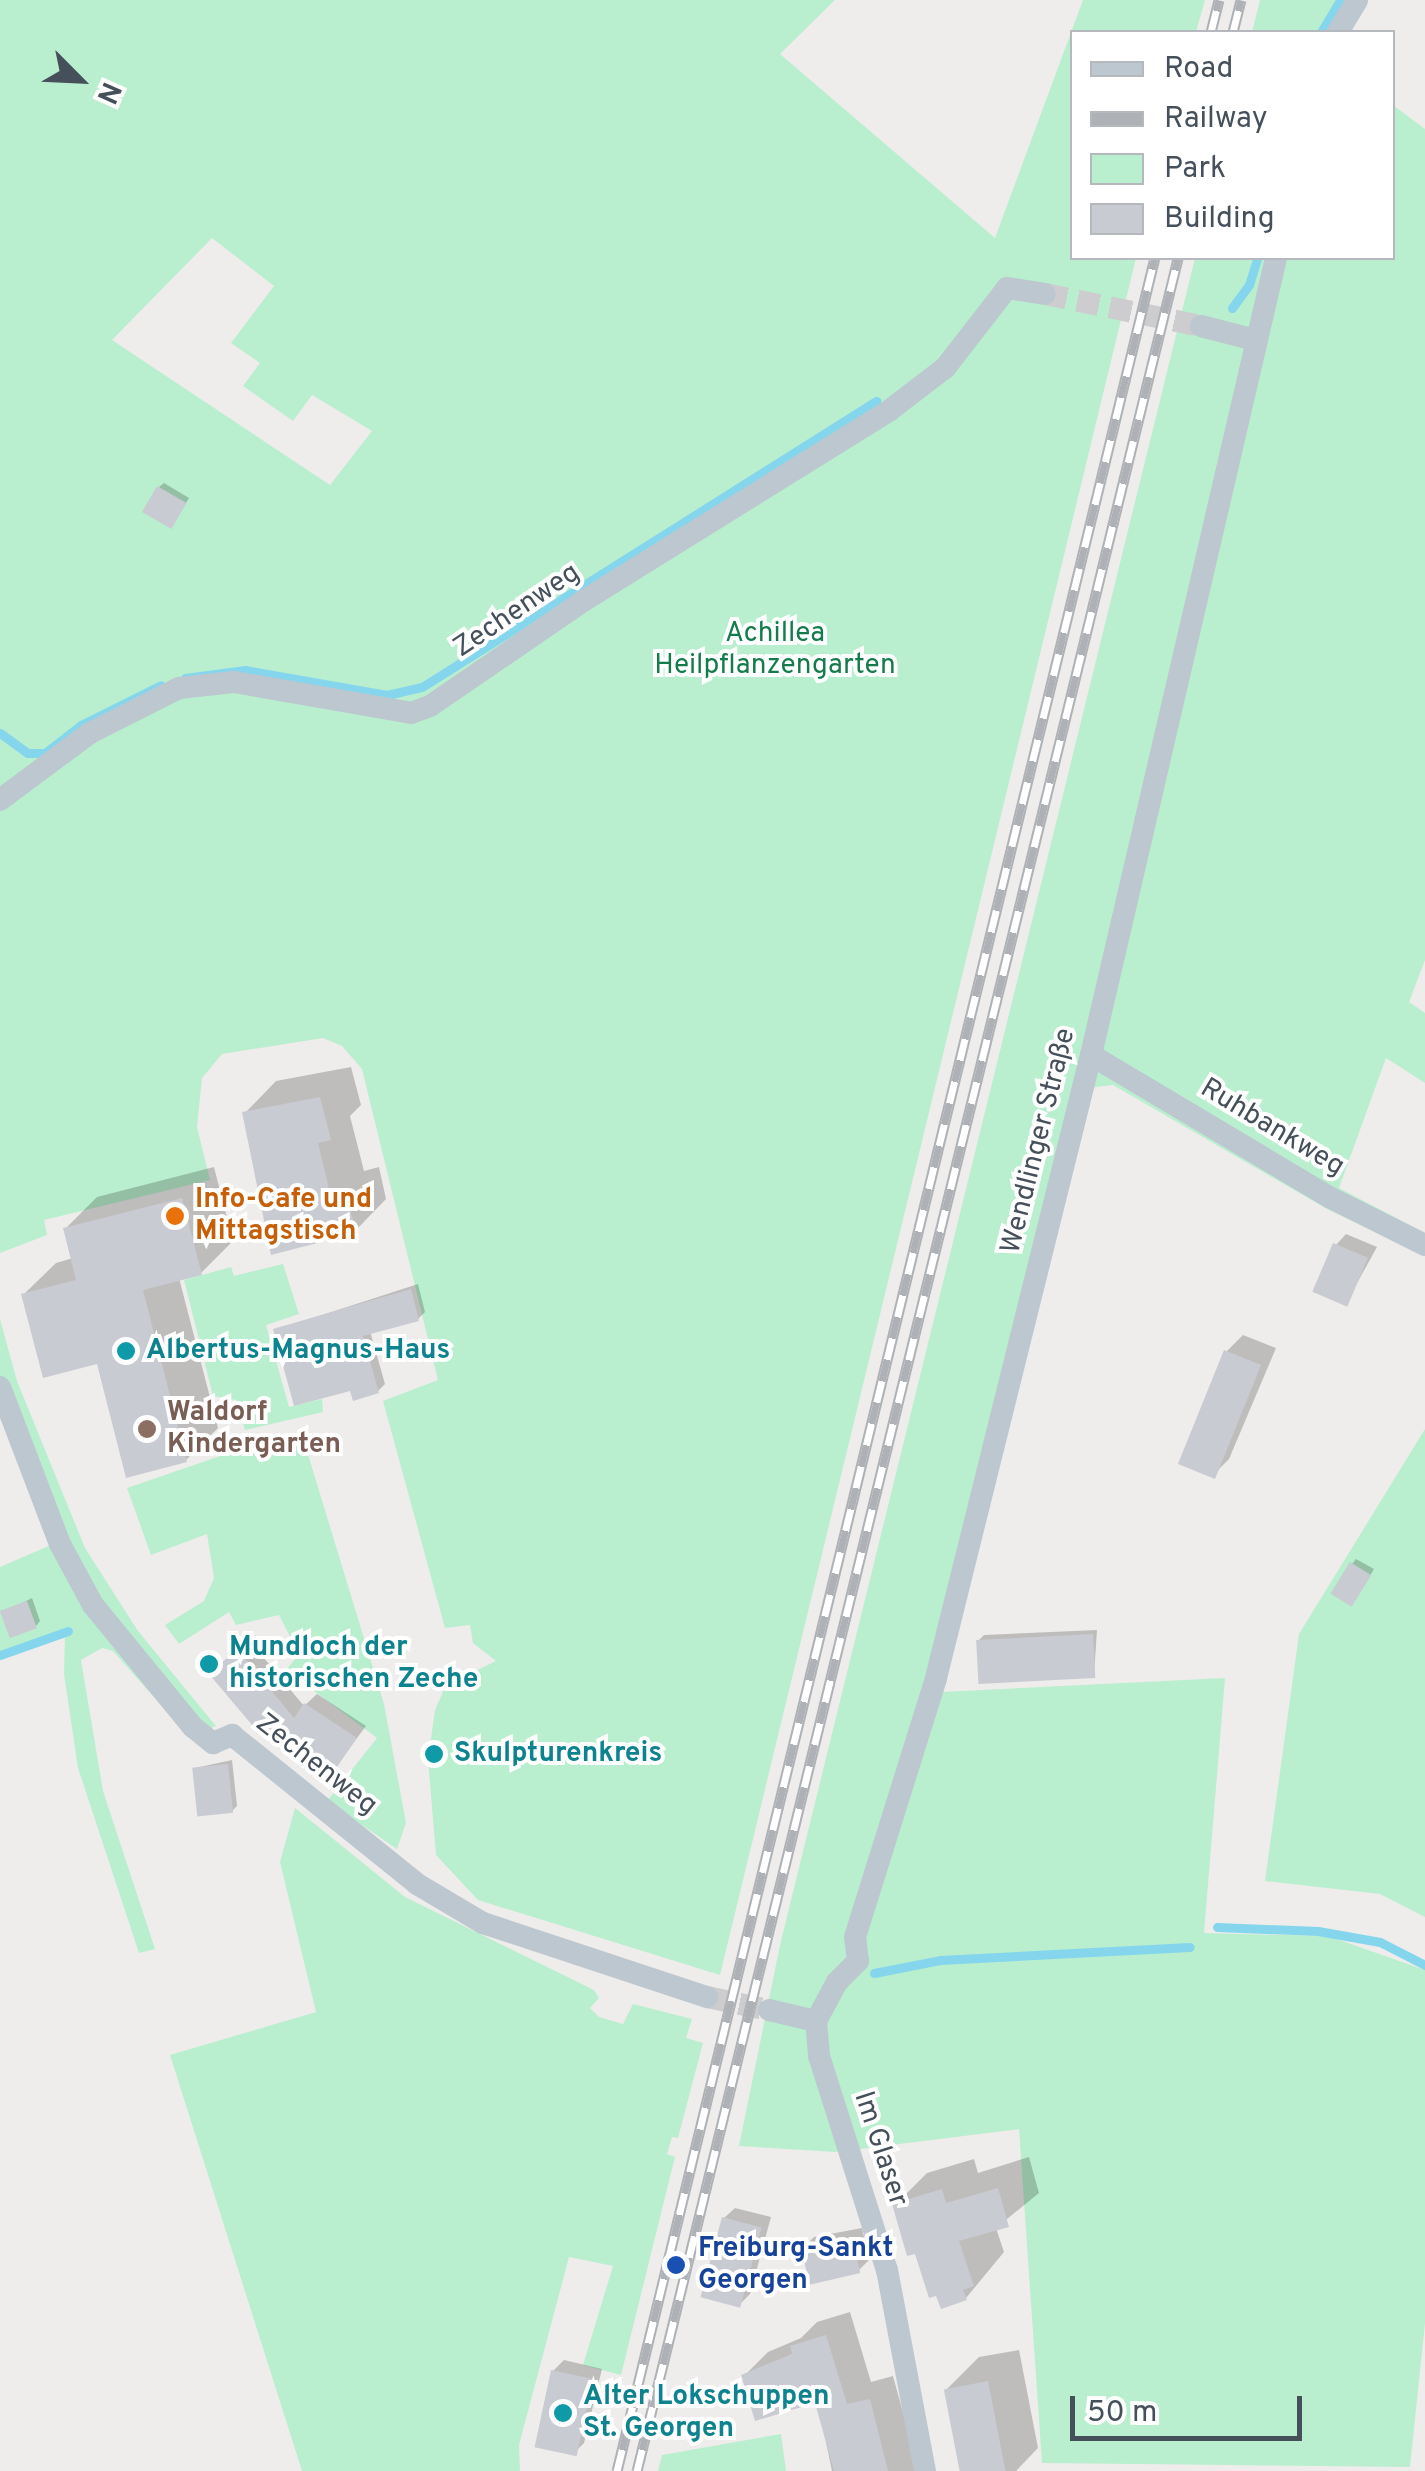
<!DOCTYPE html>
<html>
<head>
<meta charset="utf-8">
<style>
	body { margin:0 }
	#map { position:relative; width:1425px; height:2471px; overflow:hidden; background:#efecec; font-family:Overpass,sans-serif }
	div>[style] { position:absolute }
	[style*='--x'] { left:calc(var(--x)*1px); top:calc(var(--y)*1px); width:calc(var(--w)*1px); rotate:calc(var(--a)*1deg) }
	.green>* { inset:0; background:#b9efcf }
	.shadow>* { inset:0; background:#0003 }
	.stream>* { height:9px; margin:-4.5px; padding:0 4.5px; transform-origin:4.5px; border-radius:4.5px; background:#85d6ed }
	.building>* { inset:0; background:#c9cbd2; transform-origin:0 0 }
	.minor-tunnel>* { height:22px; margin-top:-11px; transform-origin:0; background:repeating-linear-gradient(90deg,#cdcdcf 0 22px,transparent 0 33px) }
	.minor>* { height:22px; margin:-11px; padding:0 11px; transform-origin:11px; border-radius:11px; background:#bdc7cf }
	.rail>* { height:11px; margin-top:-5.5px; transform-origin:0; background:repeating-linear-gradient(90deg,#fff 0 22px,#aeb2b7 0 44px); box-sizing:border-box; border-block:2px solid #aeb2b7 }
	.dots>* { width:28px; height:28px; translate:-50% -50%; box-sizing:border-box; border:5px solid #fff; border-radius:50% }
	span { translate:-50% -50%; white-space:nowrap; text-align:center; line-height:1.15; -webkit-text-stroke:8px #fff; paint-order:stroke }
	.street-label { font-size:28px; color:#45505a }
	.park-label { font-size:28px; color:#147c4a }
	.food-label { font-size:28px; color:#c56008; font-weight:700 }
	.left { translate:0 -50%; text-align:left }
	.culture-label { font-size:28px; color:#0d838f; font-weight:700 }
	.education-label { font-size:28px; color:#785e54; font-weight:700 }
	.transit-label { font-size:28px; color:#164399; font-weight:700 }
	.legend { position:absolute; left:1070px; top:30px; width:325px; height:230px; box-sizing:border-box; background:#fff; border:2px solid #b5b9bd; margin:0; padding:12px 18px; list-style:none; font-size:30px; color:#45505a }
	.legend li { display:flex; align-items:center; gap:20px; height:50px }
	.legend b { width:50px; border:2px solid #b5b9bd }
	.north { position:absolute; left:30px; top:30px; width:100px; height:100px; -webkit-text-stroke:8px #fff; paint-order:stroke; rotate:114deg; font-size:28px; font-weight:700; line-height:40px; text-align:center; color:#45505a }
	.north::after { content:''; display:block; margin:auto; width:35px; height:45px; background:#45505a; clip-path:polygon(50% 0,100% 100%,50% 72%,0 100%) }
	.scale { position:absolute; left:1070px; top:2396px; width:232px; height:45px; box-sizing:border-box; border:5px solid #45505a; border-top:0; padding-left:12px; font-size:30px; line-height:35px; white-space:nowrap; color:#45505a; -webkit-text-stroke:8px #fff; paint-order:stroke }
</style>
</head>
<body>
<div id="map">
	<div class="green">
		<div style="clip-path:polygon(evenodd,0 0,835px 0,780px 54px,995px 238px,1083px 0,1205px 0,1196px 32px,1072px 32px,1072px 258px,1136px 258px,720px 1975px,478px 1900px,436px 1855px,428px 1759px,435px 1710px,446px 1685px,496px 1661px,473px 1643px,470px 1625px,445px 1628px,383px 1401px,438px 1380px,362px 1069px,342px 1046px,323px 1038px,222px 1054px,202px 1078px,197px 1127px,210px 1180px,44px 1220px,47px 1235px,0 1253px,0 0,212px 238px,274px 286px,231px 343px,260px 363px,243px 386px,293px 421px,312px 395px,372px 431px,330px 485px,112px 340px,212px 238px)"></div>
		<div style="clip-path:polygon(1260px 0,1342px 0,1324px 32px,1252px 32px)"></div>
		<div style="clip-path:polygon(1393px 105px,1425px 129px,1425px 960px,1409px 1002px,1425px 1013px,1425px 1083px,1386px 1058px,1339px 1188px,1425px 1233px,1425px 1256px,1327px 1209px,1113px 1085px,1088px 1088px,942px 1692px,1225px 1678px,1204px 1933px,1328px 1936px,1425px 1970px,1425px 2323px,1410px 2467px,1042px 2463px,1019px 2129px,835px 2152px,739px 2146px,780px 1945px,1195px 258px,1392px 258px)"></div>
		<div style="clip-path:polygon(283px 1264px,299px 1314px,266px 1325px,289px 1407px,322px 1399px,323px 1412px,245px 1430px,236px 1400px,213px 1396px,184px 1280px,231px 1267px,234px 1276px)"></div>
		<div style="clip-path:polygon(0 1319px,17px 1381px,85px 1548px,138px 1631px,216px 1726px,189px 1737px,113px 1651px,102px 1648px,81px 1660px,103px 1791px,155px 1949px,139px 1953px,78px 1768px,64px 1674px,65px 1634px,0 1660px,0 1567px,51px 1545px,0 1412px)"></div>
		<div style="clip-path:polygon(1425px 1429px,1425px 1917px,1380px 1894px,1265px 1881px,1299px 1634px)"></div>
		<div style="clip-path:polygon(303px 1438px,384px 1704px,406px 1823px,397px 1849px,327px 1801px,377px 1738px,286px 1670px,299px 1654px,279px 1615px,236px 1625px,229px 1612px,179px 1644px,165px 1625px,204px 1601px,214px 1578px,207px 1534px,151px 1555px,127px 1488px,229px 1453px)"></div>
		<div style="clip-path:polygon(295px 1808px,405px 1897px,594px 1990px,599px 1998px,590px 2008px,599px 2017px,623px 2024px,633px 2004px,692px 2019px,686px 2038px,703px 2043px,678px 2138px,672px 2137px,667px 2154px,675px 2157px,621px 2375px,583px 2365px,613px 2266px,569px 2257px,519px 2445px,520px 2471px,302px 2471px,170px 2055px,316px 2012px,280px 1862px)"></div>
		<div style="clip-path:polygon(781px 2434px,786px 2471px,658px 2471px,662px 2455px)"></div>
	</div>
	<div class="shadow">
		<div style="clip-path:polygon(164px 483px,189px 498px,175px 521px,159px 487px)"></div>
		<div style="clip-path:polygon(351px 1067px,361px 1105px,350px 1116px,364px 1171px,379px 1167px,386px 1199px,355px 1231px,245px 1113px,276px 1081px)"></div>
		<div style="clip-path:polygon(214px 1167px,233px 1241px,201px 1273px,179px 1278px,218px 1428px,186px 1460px,99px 1361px,24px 1294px,56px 1263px,73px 1258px,65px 1229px,97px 1197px)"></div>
		<div style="clip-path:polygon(1346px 1234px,1377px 1247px,1346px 1303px,1336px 1245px)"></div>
		<div style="clip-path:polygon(418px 1284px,425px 1312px,418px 1319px,370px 1331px,385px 1384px,378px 1391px,352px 1388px,276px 1330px)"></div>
		<div style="clip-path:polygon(1243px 1335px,1276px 1348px,1229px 1459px,1212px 1476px,1227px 1351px)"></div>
		<div style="clip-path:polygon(1356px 1559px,1374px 1569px,1356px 1599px,1352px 1564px)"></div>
		<div style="clip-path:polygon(32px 1598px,40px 1621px,36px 1626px,2px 1613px)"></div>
		<div style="clip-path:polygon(1097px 1630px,1094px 1675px,979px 1640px,984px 1635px)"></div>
		<div style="clip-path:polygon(249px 1640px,304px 1706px,317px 1694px,366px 1726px,330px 1774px,223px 1663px)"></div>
		<div style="clip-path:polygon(232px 1760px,237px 1806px,232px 1811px,195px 1768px)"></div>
		<div style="clip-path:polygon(1029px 2157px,1039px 2193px,996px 2228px,1004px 2252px,966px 2298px,917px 2251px,895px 2205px,927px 2173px,974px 2159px,978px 2173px)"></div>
		<div style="clip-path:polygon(735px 2208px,771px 2217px,750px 2294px,739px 2305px,724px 2218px)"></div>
		<div style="clip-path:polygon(862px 2228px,869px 2260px,858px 2271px,803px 2248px,814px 2237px)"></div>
		<div style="clip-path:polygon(850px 2312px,871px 2382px,893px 2376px,919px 2471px,832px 2471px,817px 2399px,744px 2376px,768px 2352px,801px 2338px,817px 2322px)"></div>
		<div style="clip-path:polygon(1019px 2350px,1038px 2448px,1016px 2471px,963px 2471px,947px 2389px,979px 2357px)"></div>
		<div style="clip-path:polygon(564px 2360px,602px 2369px,584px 2443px,573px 2454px,553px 2371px)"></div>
	</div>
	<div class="stream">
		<div style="--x:1321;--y:32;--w:37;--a:-59"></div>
		<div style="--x:1232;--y:308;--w:29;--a:-54"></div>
		<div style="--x:1249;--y:285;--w:28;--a:-73"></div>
		<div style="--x:185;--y:678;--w:61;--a:-7.6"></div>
		<div style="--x:245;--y:670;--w:144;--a:10"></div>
		<div style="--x:387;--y:695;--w:36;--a:-13"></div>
		<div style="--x:422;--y:687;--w:537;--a:-32.21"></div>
		<div style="--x:0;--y:733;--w:34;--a:36"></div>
		<div style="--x:28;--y:753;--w:17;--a:0"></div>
		<div style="--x:45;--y:753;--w:46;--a:-37.9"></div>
		<div style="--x:81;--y:725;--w:89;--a:-26.6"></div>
		<div style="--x:0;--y:1655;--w:72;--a:-19.4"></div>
		<div style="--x:1217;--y:1927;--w:101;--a:2.3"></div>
		<div style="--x:1318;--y:1931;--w:63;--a:10.1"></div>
		<div style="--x:1380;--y:1942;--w:51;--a:27.1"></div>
		<div style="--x:874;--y:1973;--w:67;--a:-11.1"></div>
		<div style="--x:940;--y:1960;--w:250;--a:-3"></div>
	</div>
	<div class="building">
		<div style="left:157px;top:486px;width:34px;height:30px;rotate:30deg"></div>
		<div style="clip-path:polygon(320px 1097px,331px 1140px,318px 1143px,332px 1201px,347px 1197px,356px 1233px,271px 1255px,242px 1112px)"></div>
		<div style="clip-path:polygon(182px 1198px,202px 1275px,143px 1290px,187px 1462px,126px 1478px,97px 1364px,43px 1378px,21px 1294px,76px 1280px,63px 1228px)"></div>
		<div style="left:1333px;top:1243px;width:38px;height:53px;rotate:23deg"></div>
		<div style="clip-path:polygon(411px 1289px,419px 1321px,363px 1336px,379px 1393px,353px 1401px,350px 1391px,294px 1406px,273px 1329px)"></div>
		<div style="left:1224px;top:1350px;width:40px;height:123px;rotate:22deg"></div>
		<div style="left:1350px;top:1562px;width:25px;height:37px;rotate:32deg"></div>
		<div style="left:27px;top:1601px;width:29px;height:29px;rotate:70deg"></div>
		<div style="left:1093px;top:1634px;width:44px;height:117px;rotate:87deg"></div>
		<div style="clip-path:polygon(237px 1649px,294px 1718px,304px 1703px,357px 1738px,330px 1777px,252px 1725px,209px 1674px)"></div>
		<div style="left:228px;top:1764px;width:49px;height:36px;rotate:84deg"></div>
		<div style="clip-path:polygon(998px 2188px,1009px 2227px,959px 2241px,974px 2286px,963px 2290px,967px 2300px,941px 2309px,936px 2296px,929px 2298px,915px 2254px,907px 2256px,892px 2204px,942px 2189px,946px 2203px)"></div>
		<div style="left:722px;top:2217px;width:41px;height:83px;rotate:15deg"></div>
		<div style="left:852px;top:2237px;width:37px;height:52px;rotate:77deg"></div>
		<div style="clip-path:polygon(826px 2335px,847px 2404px,870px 2399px,888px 2471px,834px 2471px,815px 2403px,755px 2421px,741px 2375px,792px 2354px,790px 2346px)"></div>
		<div style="left:551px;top:2370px;width:43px;height:79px;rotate:12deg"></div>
		<div style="left:988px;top:2381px;width:92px;height:45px;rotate:79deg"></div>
	</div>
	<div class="minor-tunnel">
		<div style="--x:1045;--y:294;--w:159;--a:11.6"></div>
		<div style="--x:707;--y:1997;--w:63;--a:11.8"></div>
	</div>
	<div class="minor">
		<div style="--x:1338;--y:32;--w:37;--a:-59"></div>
		<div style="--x:1201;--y:326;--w:56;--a:14.5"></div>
		<div style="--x:0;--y:800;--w:112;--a:-36.7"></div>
		<div style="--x:90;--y:733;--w:100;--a:-26.8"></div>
		<div style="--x:179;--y:688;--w:55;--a:-6.2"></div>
		<div style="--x:234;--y:682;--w:180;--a:9.9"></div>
		<div style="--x:411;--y:713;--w:20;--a:-20"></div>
		<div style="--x:430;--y:706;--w:188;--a:-34.4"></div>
		<div style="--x:585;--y:600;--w:359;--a:-31.9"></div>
		<div style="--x:890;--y:410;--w:69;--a:-37.4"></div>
		<div style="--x:945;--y:368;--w:101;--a:-52.2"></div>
		<div style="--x:1007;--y:288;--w:38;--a:9"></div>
		<div style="--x:1091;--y:1055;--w:277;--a:30.8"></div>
		<div style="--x:1329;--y:1197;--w:107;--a:26.6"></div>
		<div style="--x:0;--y:1387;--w:168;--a:69.1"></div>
		<div style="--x:60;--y:1544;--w:69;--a:61.6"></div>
		<div style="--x:93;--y:1605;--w:158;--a:50.7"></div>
		<div style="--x:193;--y:1727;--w:26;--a:39"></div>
		<div style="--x:213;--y:1743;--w:21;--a:-23"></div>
		<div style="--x:232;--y:1735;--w:238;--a:38.8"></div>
		<div style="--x:417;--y:1884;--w:77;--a:30.6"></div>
		<div style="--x:483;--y:1923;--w:236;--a:18.3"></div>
		<div style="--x:769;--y:2010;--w:48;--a:13.2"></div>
		<div style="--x:816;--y:2021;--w:44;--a:-61.7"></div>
		<div style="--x:837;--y:1982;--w:30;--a:-45"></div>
		<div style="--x:858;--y:1961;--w:24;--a:-97"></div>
		<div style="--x:855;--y:1937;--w:271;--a:-72.6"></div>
		<div style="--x:936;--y:1678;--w:642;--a:-76.03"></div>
		<div style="--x:1091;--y:1055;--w:818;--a:-76.93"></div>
		<div style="--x:816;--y:2021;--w:35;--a:85"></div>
		<div style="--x:819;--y:2056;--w:225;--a:72.4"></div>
		<div style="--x:887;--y:2270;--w:205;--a:79.3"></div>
	</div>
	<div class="rail">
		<div style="--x:1211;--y:32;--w:33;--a:-76"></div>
		<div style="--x:1233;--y:32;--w:33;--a:-76"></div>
		<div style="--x:617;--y:2471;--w:2277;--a:-76.34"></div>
		<div style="--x:637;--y:2471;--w:2278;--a:-76.26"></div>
	</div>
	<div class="dots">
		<div style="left:175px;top:1216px;background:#e8710a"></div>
		<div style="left:126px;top:1351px;background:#0f9aa8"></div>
		<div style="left:147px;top:1429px;background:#8d6e63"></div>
		<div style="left:209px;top:1664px;background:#0f9aa8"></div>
		<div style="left:434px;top:1754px;background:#0f9aa8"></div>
		<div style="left:676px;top:2265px;background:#1a4fb4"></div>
		<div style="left:563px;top:2413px;background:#0f9aa8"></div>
	</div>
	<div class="street-label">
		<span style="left:517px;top:611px;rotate:-34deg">Zechenweg</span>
		<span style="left:1272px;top:1128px;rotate:31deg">Ruhbankweg</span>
		<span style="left:1039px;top:1141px;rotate:-76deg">Wendlinger Straße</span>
		<span style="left:316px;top:1765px;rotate:38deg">Zechenweg</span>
		<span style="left:880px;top:2149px;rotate:72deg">Im Glaser</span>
	</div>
	<div class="park-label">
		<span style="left:775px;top:650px">Achillea<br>Heilpflanzengarten</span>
	</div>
	<div class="food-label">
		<span class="left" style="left:195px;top:1216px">Info-Cafe und<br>Mittagstisch</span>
	</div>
	<div class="culture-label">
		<span class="left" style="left:146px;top:1351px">Albertus-Magnus-Haus</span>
		<span class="left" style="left:229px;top:1664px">Mundloch der<br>historischen Zeche</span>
		<span class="left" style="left:454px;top:1754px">Skulpturenkreis</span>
		<span class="left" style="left:583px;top:2413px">Alter Lokschuppen<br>St. Georgen</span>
	</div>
	<div class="education-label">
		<span class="left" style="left:167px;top:1429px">Waldorf<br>Kindergarten</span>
	</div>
	<div class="transit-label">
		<span class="left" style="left:698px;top:2265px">Freiburg-Sankt<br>Georgen</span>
	</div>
	<ul class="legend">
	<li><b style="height:12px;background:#bdc7cf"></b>Road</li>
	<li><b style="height:12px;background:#aeb2b7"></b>Railway</li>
	<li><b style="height:28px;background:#b9efcf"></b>Park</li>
	<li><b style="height:28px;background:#c9cbd2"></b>Building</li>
	</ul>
	<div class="north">N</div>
	<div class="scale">50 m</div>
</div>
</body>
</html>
